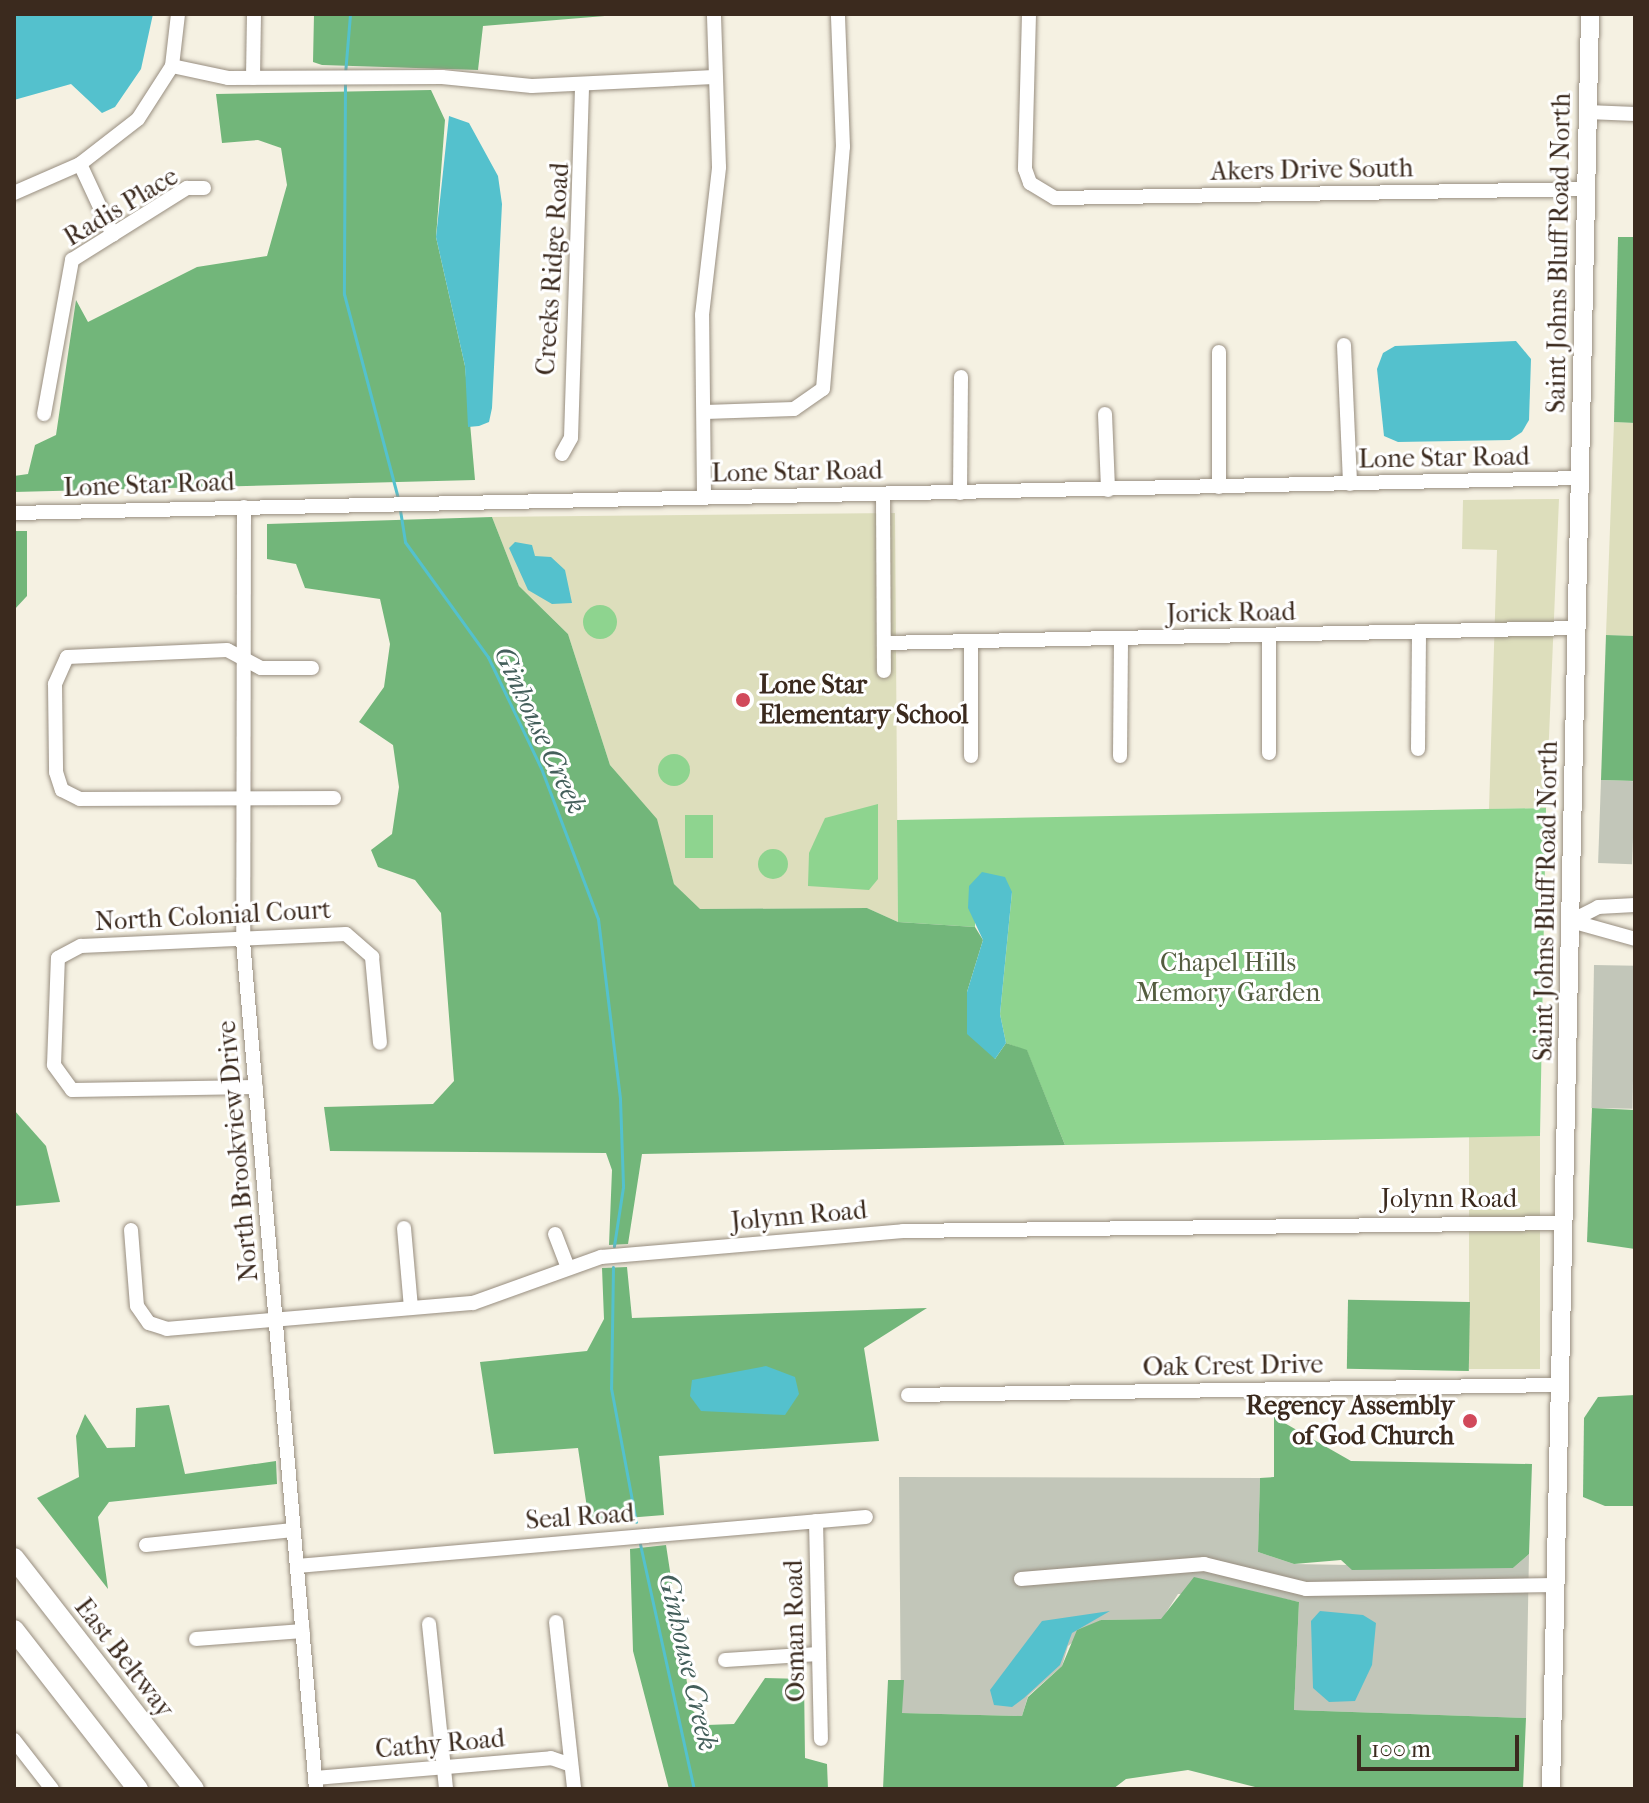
<!DOCTYPE html>
<html>
<head>
<meta charset="utf-8">
<style>
	body { margin:0 }
	#map { position:relative; width:1649px; height:1803px; overflow:hidden; background:#f5f1e2; font-family:"IM FELL French Canon",serif }
	div>[style] { position:absolute }
	[style*='--x'] { left:calc(var(--x)*1px); top:calc(var(--y)*1px); width:calc(var(--w)*1px); rotate:calc(var(--a)*1deg) }
	.built>* { inset:0; background:#dddebc; transform-origin:0 0 }
	.industrial>* { inset:0; background:#c2c6b9; transform-origin:0 0 }
	.green>* { inset:0; background:#8ed48f; transform-origin:0 0 }
	.round { border-radius:50% }
	.forest>* { inset:0; background:#72b67a; transform-origin:0 0 }
	.water>* { inset:0; background:#54c1cd }
	.stream>* { height:3px; margin:-1.5px; padding:0 1.5px; transform-origin:1.5px; border-radius:1.5px; background:#54c1cd }
	.roads { filter:drop-shadow(0 0 2px #988e80) drop-shadow(0 0 2px #988e80) }
	.minor>* { height:14px; margin:-7px; padding:0 7px; transform-origin:7px; border-radius:7px; background:#fff }
	.major>* { height:18px; margin:-9px; padding:0 9px; transform-origin:9px; border-radius:9px; background:#fff }
	.highway>* { height:20px; margin:-10px; padding:0 10px; transform-origin:10px; border-radius:10px; background:#fff }
	.dots>* { width:22px; height:22px; translate:-50% -50%; box-sizing:border-box; border:4px solid #fff; border-radius:50% }
	span { translate:-50% -50%; white-space:nowrap; text-align:center; line-height:1.15; -webkit-text-stroke:6px #fff; paint-order:stroke }
	.street-label { font-size:26px; color:#3b2a1e }
	.poi-label { font-size:26px; color:#3b2a1e; font-weight:700 }
	.left { translate:0 -50%; text-align:left }
	.right { translate:-100% -50%; text-align:right }
	.park-label { font-size:26px; color:#545d40 }
	.water-label { font-size:28px; color:#445f5b; font-style:italic }
	.frame { position:absolute; inset:0; border:16px solid #3b2a1e; pointer-events:none }
	.scale { position:absolute; left:1357px; top:1735px; width:162px; height:36px; box-sizing:border-box; border:4px solid #3b2a1e; border-top:0; padding-left:10px; font-size:24px; line-height:28px; white-space:nowrap; color:#3b2a1e; -webkit-text-stroke:6px #fff; paint-order:stroke }
</style>
</head>
<body>
<div id="map">
	<div class="built">
		<div style="clip-path:polygon(1614px 422px,1635px 423px,1635px 636px,1606px 635px)"></div>
		<div style="clip-path:polygon(1559px 499px,1546px 808px,1489px 809px,1497px 550px,1462px 549px,1463px 500px)"></div>
		<div style="clip-path:polygon(895px 513px,898px 922px,867px 908px,699px 909px,674px 884px,656px 819px,610px 765px,568px 634px,519px 586px,492px 517px)"></div>
		<div style="left:1540px;top:1136px;width:233px;height:71px;rotate:90deg"></div>
	</div>
	<div class="industrial">
		<div style="left:1601px;top:780px;width:34px;height:83px;rotate:2deg"></div>
		<div style="left:1594px;top:965px;width:41px;height:143px;rotate:1deg"></div>
		<div style="clip-path:polygon(899px 1477px,1260px 1478px,1258px 1552px,1294px 1564px,1513px 1568px,1529px 1554px,1526px 1718px,1294px 1710px,1299px 1602px,1261px 1594px,1178px 1594px,1162px 1619px,1101px 1620px,1068px 1646px,1062px 1666px,1028px 1696px,1022px 1716px,901px 1713px)"></div>
	</div>
	<div class="green">
		<div class="round" style="left:583px;top:605px;width:34px;height:34px"></div>
		<div class="round" style="left:658px;top:754px;width:32px;height:32px"></div>
		<div style="clip-path:polygon(878px 804px,878px 879px,869px 890px,808px 886px,809px 853px,825px 818px)"></div>
		<div style="clip-path:polygon(1546px 808px,1540px 1136px,1065px 1145px,1027px 1051px,1006px 1043px,1000px 1014px,1012px 892px,975px 914px,975px 927px,898px 922px,897px 820px)"></div>
		<div style="left:685px;top:815px;width:28px;height:43px"></div>
		<div class="round" style="left:758px;top:849px;width:30px;height:30px"></div>
	</div>
	<div class="forest">
		<div style="clip-path:polygon(314px 14px,629px 14px,483px 26px,478px 70px,322px 65px,313px 62px)"></div>
		<div style="clip-path:polygon(431px 90px,445px 120px,436px 237px,465px 366px,475px 480px,14px 492px,14px 476px,28px 474px,35px 445px,56px 435px,76px 300px,88px 322px,197px 267px,267px 256px,287px 185px,281px 148px,258px 140px,222px 143px,216px 94px)"></div>
		<div style="clip-path:polygon(1618px 237px,1635px 237px,1635px 423px,1614px 422px)"></div>
		<div style="clip-path:polygon(492px 517px,519px 586px,568px 634px,610px 765px,657px 819px,674px 884px,700px 909px,867px 908px,898px 922px,975px 927px,983px 940px,967px 992px,995px 1059px,1006px 1043px,1027px 1050px,1065px 1145px,642px 1154px,628px 1244px,609px 1245px,612px 1170px,606px 1153px,330px 1151px,324px 1107px,433px 1104px,454px 1081px,441px 913px,415px 880px,378px 867px,371px 850px,392px 834px,399px 787px,393px 745px,359px 722px,384px 687px,390px 644px,380px 599px,305px 588px,296px 564px,267px 559px,267px 524px)"></div>
		<div style="clip-path:polygon(14px 531px,27px 531px,27px 596px,14px 610px)"></div>
		<div style="clip-path:polygon(1606px 635px,1635px 636px,1635px 781px,1601px 780px)"></div>
		<div style="clip-path:polygon(1592px 1108px,1635px 1110px,1635px 1249px,1587px 1242px)"></div>
		<div style="clip-path:polygon(14px 1110px,46px 1146px,60px 1202px,14px 1206px)"></div>
		<div style="clip-path:polygon(627px 1267px,632px 1318px,927px 1308px,864px 1348px,879px 1441px,659px 1456px,664px 1515px,589px 1521px,578px 1448px,494px 1454px,480px 1362px,587px 1351px,604px 1319px,602px 1268px)"></div>
		<div style="left:1470px;top:1302px;width:69px;height:122px;rotate:91deg"></div>
		<div style="clip-path:polygon(1635px 1395px,1635px 1506px,1605px 1506px,1583px 1497px,1584px 1418px,1598px 1397px)"></div>
		<div style="clip-path:polygon(169px 1405px,185px 1474px,276px 1461px,277px 1484px,109px 1502px,98px 1517px,108px 1589px,37px 1498px,79px 1477px,76px 1436px,85px 1414px,107px 1448px,135px 1447px,136px 1408px)"></div>
		<div style="clip-path:polygon(1274px 1417px,1351px 1461px,1532px 1464px,1529px 1554px,1513px 1568px,1352px 1570px,1341px 1560px,1294px 1564px,1258px 1552px,1260px 1478px,1274px 1477px)"></div>
		<div style="clip-path:polygon(666px 1545px,691px 1709px,707px 1725px,734px 1724px,765px 1678px,804px 1679px,805px 1758px,827px 1764px,828px 1789px,669px 1789px,633px 1651px,630px 1549px)"></div>
		<div style="clip-path:polygon(1194px 1577px,1299px 1602px,1294px 1710px,1526px 1718px,1523px 1789px,1263px 1789px,1188px 1770px,1126px 1779px,1113px 1789px,883px 1789px,888px 1680px,904px 1680px,902px 1713px,1022px 1716px,1028px 1697px,1062px 1666px,1077px 1630px,1101px 1620px,1161px 1619px)"></div>
	</div>
	<div class="water">
		<div style="clip-path:polygon(14px 14px,153px 14px,141px 69px,115px 107px,102px 113px,71px 84px,14px 100px)"></div>
		<div style="clip-path:polygon(449px 116px,469px 123px,498px 176px,502px 204px,492px 408px,489px 422px,479px 426px,468px 427px,465px 366px,436px 237px)"></div>
		<div style="clip-path:polygon(1516px 341px,1531px 359px,1529px 420px,1522px 432px,1510px 440px,1398px 442px,1384px 436px,1377px 369px,1383px 353px,1395px 346px)"></div>
		<div style="clip-path:polygon(515px 542px,532px 545px,535px 556px,551px 557px,565px 570px,572px 603px,552px 604px,528px 590px,509px 548px)"></div>
		<div style="clip-path:polygon(982px 872px,1005px 877px,1012px 892px,1000px 1014px,1006px 1043px,995px 1059px,967px 1034px,967px 992px,983px 940px,968px 908px,969px 886px)"></div>
		<div style="clip-path:polygon(766px 1366px,795px 1377px,799px 1394px,785px 1415px,701px 1411px,690px 1396px,692px 1380px)"></div>
		<div style="clip-path:polygon(1110px 1611px,1072px 1633px,1060px 1665px,1024px 1698px,1012px 1707px,994px 1705px,990px 1690px,1042px 1621px)"></div>
		<div style="clip-path:polygon(1320px 1611px,1363px 1615px,1376px 1623px,1372px 1665px,1355px 1701px,1329px 1702px,1313px 1688px,1311px 1621px)"></div>
	</div>
	<div class="stream">
		<div style="--x:345;--y:74;--w:60;--a:-85.2"></div>
		<div style="--x:345;--y:81;--w:213;--a:90.3"></div>
		<div style="--x:344;--y:294;--w:211;--a:75.2"></div>
		<div style="--x:400;--y:510;--w:32;--a:81"></div>
		<div style="--x:405;--y:542;--w:142;--a:54.2"></div>
		<div style="--x:488;--y:657;--w:123;--a:64.5"></div>
		<div style="--x:541;--y:768;--w:161;--a:69.3"></div>
		<div style="--x:598;--y:919;--w:181;--a:83"></div>
		<div style="--x:620;--y:1099;--w:88;--a:88"></div>
		<div style="--x:623;--y:1187;--w:60;--a:98.7"></div>
		<div style="--x:613;--y:1267;--w:121;--a:90.9"></div>
		<div style="--x:611;--y:1388;--w:136;--a:79.4"></div>
		<div style="--x:640;--y:1544;--w:251;--a:77.6"></div>
	</div>
	<div class="roads">
		<div class="minor">
			<div style="--x:1029;--y:14;--w:155;--a:91.5"></div>
			<div style="--x:1025;--y:169;--w:15;--a:70"></div>
			<div style="--x:1030;--y:183;--w:29;--a:31"></div>
			<div style="--x:1055;--y:198;--w:530;--a:-0.97"></div>
			<div style="--x:172;--y:66;--w:57;--a:12.1"></div>
			<div style="--x:228;--y:78;--w:214;--a:-0.3"></div>
			<div style="--x:442;--y:77;--w:90;--a:5.7"></div>
			<div style="--x:532;--y:86;--w:182;--a:-2.8"></div>
			<div style="--x:253;--y:78;--w:64;--a:-89.1"></div>
			<div style="--x:1588;--y:112;--w:47;--a:2.4"></div>
			<div style="--x:80;--y:164;--w:78;--a:65.1"></div>
			<div style="--x:14;--y:193;--w:72;--a:-23.7"></div>
			<div style="--x:80;--y:164;--w:73;--a:-37.8"></div>
			<div style="--x:138;--y:119;--w:63;--a:-57.3"></div>
			<div style="--x:172;--y:66;--w:52;--a:-83.4"></div>
			<div style="--x:1344;--y:345;--w:139;--a:87.5"></div>
			<div style="--x:1219;--y:352;--w:135;--a:90"></div>
			<div style="--x:705;--y:412;--w:89;--a:-1.9"></div>
			<div style="--x:794;--y:409;--w:35;--a:-35"></div>
			<div style="--x:823;--y:389;--w:243;--a:-85.3"></div>
			<div style="--x:843;--y:147;--w:133;--a:-92.2"></div>
			<div style="--x:44;--y:414;--w:157;--a:-79.7"></div>
			<div style="--x:72;--y:260;--w:136;--a:-32.1"></div>
			<div style="--x:187;--y:188;--w:17;--a:0"></div>
			<div style="--x:1105;--y:414;--w:76;--a:87.7"></div>
			<div style="--x:562;--y:454;--w:18;--a:-61"></div>
			<div style="--x:571;--y:438;--w:354;--a:-88.2"></div>
			<div style="--x:960;--y:493;--w:116;--a:-89.5"></div>
			<div style="--x:883;--y:495;--w:176;--a:89.7"></div>
			<div style="--x:704;--y:496;--w:181;--a:-90.6"></div>
			<div style="--x:702;--y:315;--w:149;--a:-83.4"></div>
			<div style="--x:719;--y:167;--w:153;--a:-91.9"></div>
			<div style="--x:244;--y:507;--w:434;--a:90.1"></div>
			<div style="--x:243;--y:941;--w:851;--a:85.08"></div>
			<div style="--x:14;--y:513;--w:1566;--a:-1.28"></div>
			<div style="--x:884;--y:643;--w:694;--a:-1.24"></div>
			<div style="--x:312;--y:668;--w:51;--a:180"></div>
			<div style="--x:261;--y:668;--w:38;--a:-152"></div>
			<div style="--x:227;--y:650;--w:160;--a:177.5"></div>
			<div style="--x:67;--y:657;--w:30;--a:114"></div>
			<div style="--x:55;--y:684;--w:88;--a:89.3"></div>
			<div style="--x:56;--y:772;--w:19;--a:72"></div>
			<div style="--x:62;--y:790;--w:20;--a:27"></div>
			<div style="--x:80;--y:799;--w:254;--a:-0.2"></div>
			<div style="--x:1418;--y:749;--w:116;--a:-89.5"></div>
			<div style="--x:1269;--y:753;--w:116;--a:-90"></div>
			<div style="--x:971;--y:756;--w:113;--a:-90"></div>
			<div style="--x:1120;--y:756;--w:116;--a:-89.5"></div>
			<div style="--x:1571;--y:921;--w:30;--a:-27"></div>
			<div style="--x:1598;--y:907;--w:37;--a:-3"></div>
			<div style="--x:1571;--y:921;--w:66;--a:15.7"></div>
			<div style="--x:256;--y:1087;--w:184;--a:179.1"></div>
			<div style="--x:72;--y:1090;--w:31;--a:-126"></div>
			<div style="--x:54;--y:1065;--w:107;--a:-87.9"></div>
			<div style="--x:58;--y:958;--w:26;--a:-28"></div>
			<div style="--x:81;--y:946;--w:265;--a:-2.6"></div>
			<div style="--x:346;--y:934;--w:35;--a:41"></div>
			<div style="--x:372;--y:957;--w:86;--a:84.7"></div>
			<div style="--x:404;--y:1228;--w:80;--a:85"></div>
			<div style="--x:131;--y:1230;--w:76;--a:85.5"></div>
			<div style="--x:137;--y:1306;--w:21;--a:55"></div>
			<div style="--x:149;--y:1323;--w:19;--a:18"></div>
			<div style="--x:167;--y:1329;--w:307;--a:-4.9"></div>
			<div style="--x:473;--y:1303;--w:136;--a:-19.8"></div>
			<div style="--x:601;--y:1257;--w:303;--a:-4.9"></div>
			<div style="--x:903;--y:1231;--w:661;--a:-0.69"></div>
			<div style="--x:555;--y:1234;--w:33;--a:69"></div>
			<div style="--x:908;--y:1395;--w:652;--a:-0.88"></div>
			<div style="--x:816;--y:1521;--w:218;--a:88.7"></div>
			<div style="--x:146;--y:1545;--w:148;--a:-5.8"></div>
			<div style="--x:297;--y:1566;--w:571;--a:-4.92"></div>
			<div style="--x:1021;--y:1579;--w:184;--a:-4.7"></div>
			<div style="--x:1204;--y:1564;--w:105;--a:13.8"></div>
			<div style="--x:1306;--y:1589;--w:249;--a:-0.9"></div>
			<div style="--x:556;--y:1622;--w:168;--a:83.8"></div>
			<div style="--x:429;--y:1624;--w:166;--a:84.1"></div>
			<div style="--x:196;--y:1639;--w:107;--a:-4.3"></div>
			<div style="--x:725;--y:1660;--w:94;--a:-3.7"></div>
			<div style="--x:14;--y:1740;--w:62;--a:52.2"></div>
			<div style="--x:315;--y:1778;--w:237;--a:-4.8"></div>
			<div style="--x:551;--y:1758;--w:18;--a:19"></div>
		</div>
		<div class="major">
			<div style="--x:1551;--y:1789;--w:1775;--a:-88.74"></div>
		</div>
		<div class="highway">
			<div style="--x:14;--y:1558;--w:293;--a:52.1"></div>
			<div style="--x:14;--y:1630;--w:202;--a:52.1"></div>
		</div>
	</div>
	<div class="dots">
		<div style="left:743px;top:700px;background:#d1495b"></div>
		<div style="left:1470px;top:1421px;background:#d1495b"></div>
	</div>
	<div class="street-label">
		<span style="left:1312px;top:170px;rotate:-1deg">Akers Drive South</span>
		<span style="left:121px;top:207px;rotate:-31deg">Radis Place</span>
		<span style="left:1559px;top:253px;rotate:-89deg">Saint Johns Bluff Road North</span>
		<span style="left:553px;top:269px;rotate:-86deg">Creeks Ridge Road</span>
		<span style="left:1444px;top:458px;rotate:-1deg">Lone Star Road</span>
		<span style="left:797px;top:472px;rotate:-1deg">Lone Star Road</span>
		<span style="left:149px;top:485px;rotate:-2deg">Lone Star Road</span>
		<span style="left:1231px;top:613px;rotate:-1deg">Jorick Road</span>
		<span style="left:1546px;top:901px;rotate:-89deg">Saint Johns Bluff Road North</span>
		<span style="left:213px;top:916px;rotate:-3deg">North Colonial Court</span>
		<span style="left:238px;top:1151px;rotate:-95deg">North Brookview Drive</span>
		<span style="left:1449px;top:1199px">Jolynn Road</span>
		<span style="left:799px;top:1216px;rotate:-5deg">Jolynn Road</span>
		<span style="left:1233px;top:1366px;rotate:-1deg">Oak Crest Drive</span>
		<span style="left:580px;top:1517px;rotate:-4deg">Seal Road</span>
		<span style="left:795px;top:1631px;rotate:-91deg">Osman Road</span>
		<span style="left:124px;top:1658px;rotate:52deg">East Beltway</span>
		<span style="left:440px;top:1744px;rotate:-5deg">Cathy Road</span>
	</div>
	<div class="poi-label">
		<span class="left" style="left:759px;top:700px">Lone Star<br>Elementary School</span>
		<span class="right" style="left:1454px;top:1421px">Regency Assembly<br>of God Church</span>
	</div>
	<div class="park-label">
		<span style="left:1228px;top:978px">Chapel Hills<br>Memory Garden</span>
	</div>
	<div class="water-label">
		<span style="left:540px;top:730px;rotate:65deg">Ginhouse Creek</span>
		<span style="left:688px;top:1662px;rotate:77deg">Ginhouse Creek</span>
	</div>
	<div class="frame"></div>
	<div class="scale">100 m</div>
</div>
</body>
</html>
